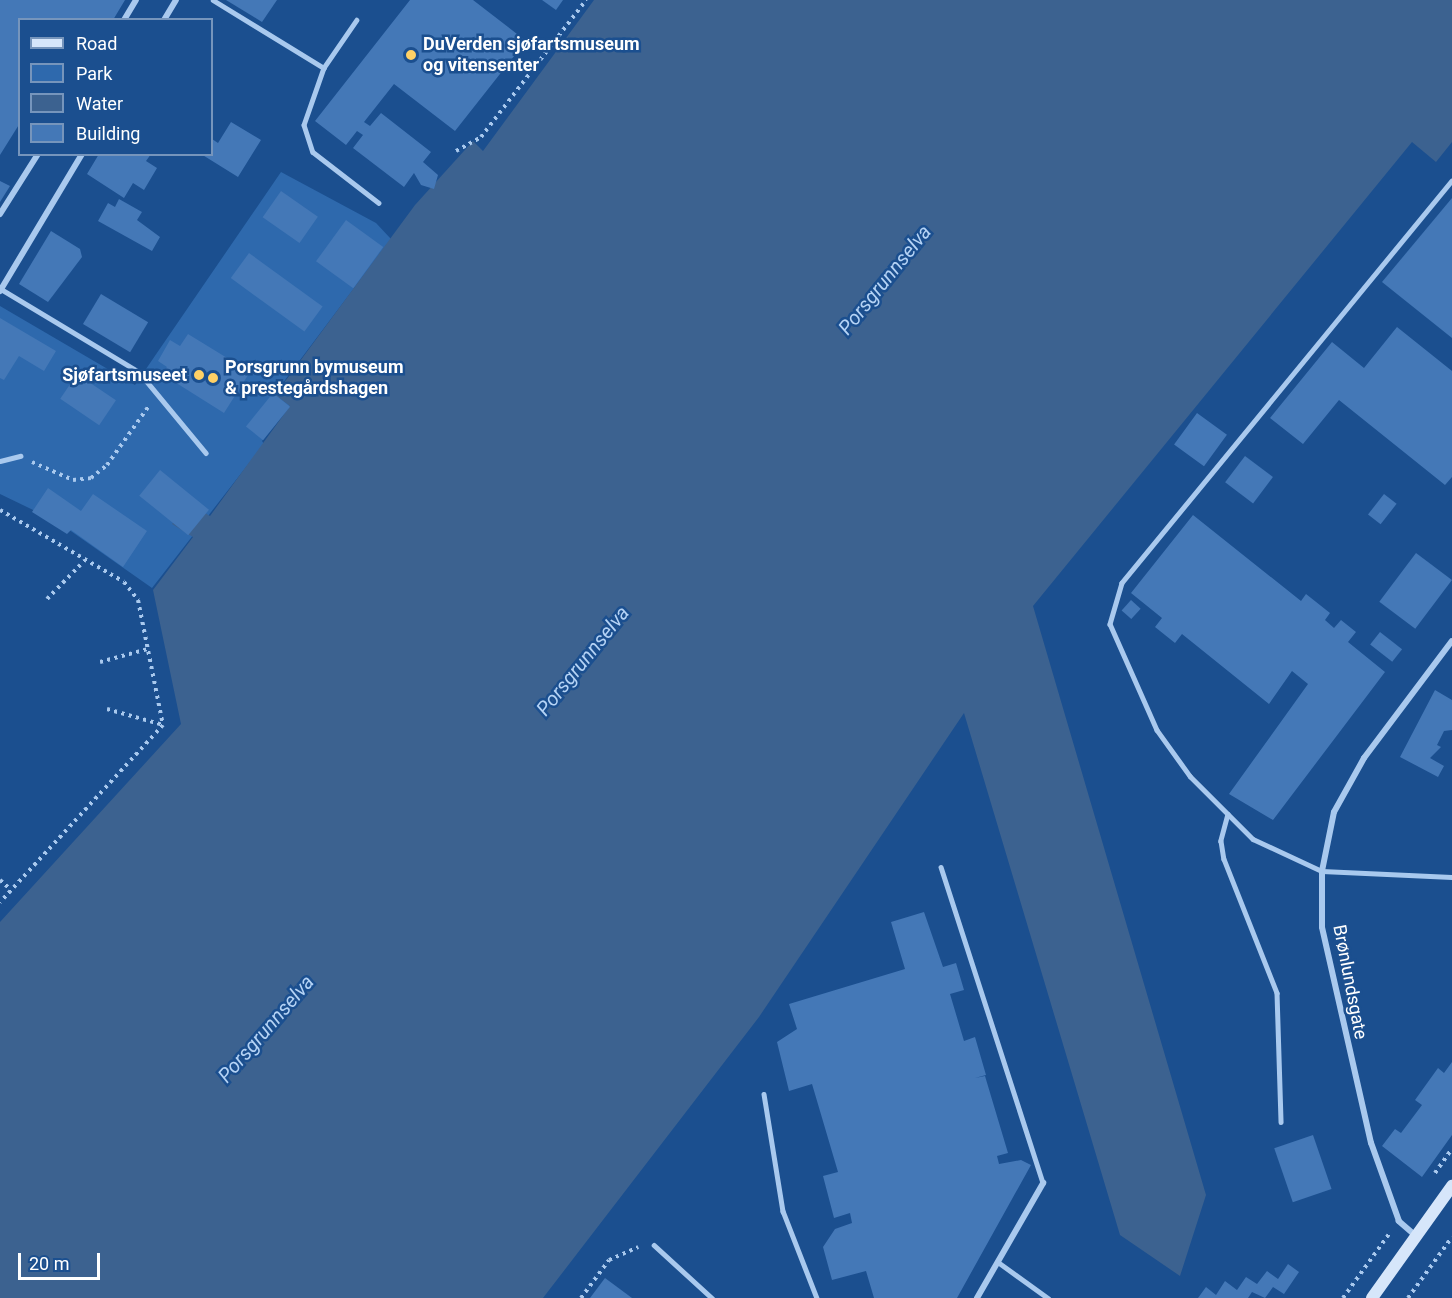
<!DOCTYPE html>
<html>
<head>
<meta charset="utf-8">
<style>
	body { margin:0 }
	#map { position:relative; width:1452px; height:1298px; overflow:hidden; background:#1b4f8f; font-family:Roboto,sans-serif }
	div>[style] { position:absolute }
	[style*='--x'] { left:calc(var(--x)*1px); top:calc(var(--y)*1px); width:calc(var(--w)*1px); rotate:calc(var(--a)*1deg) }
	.green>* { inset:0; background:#2e69ad }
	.water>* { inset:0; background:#3c6290 }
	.building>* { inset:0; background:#4478b7; transform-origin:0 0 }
	.path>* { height:4px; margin-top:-2px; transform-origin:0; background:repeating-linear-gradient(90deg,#a9c9ee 0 3px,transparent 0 7.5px) }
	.lane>* { height:4.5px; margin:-2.25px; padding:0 2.25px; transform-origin:2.25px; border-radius:2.25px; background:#a9c9ee }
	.street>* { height:6px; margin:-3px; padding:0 3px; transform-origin:3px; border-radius:3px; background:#a9c9ee }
	.secondary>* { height:12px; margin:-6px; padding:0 6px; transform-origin:6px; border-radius:6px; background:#d6e6fa }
	.dots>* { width:16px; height:16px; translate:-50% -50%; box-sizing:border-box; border:3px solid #1b4f8f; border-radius:50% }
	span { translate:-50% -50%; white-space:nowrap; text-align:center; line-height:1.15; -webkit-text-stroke:5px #1b4f8f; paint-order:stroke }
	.poi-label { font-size:18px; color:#fff; font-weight:700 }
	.left { translate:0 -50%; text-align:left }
	.right { translate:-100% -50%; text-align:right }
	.street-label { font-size:18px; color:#fff }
	.water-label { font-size:20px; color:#b5d3f5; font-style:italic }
	.legend { position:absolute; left:18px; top:18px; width:195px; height:138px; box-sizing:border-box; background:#1b4f8f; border:2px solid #7695bc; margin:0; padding:8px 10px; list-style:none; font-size:18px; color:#fff }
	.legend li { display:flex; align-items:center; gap:12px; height:30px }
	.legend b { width:30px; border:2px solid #7695bc }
	.scale { position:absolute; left:18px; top:1253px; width:82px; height:27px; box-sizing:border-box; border:3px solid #fff; border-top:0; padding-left:8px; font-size:18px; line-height:21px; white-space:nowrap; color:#fff; -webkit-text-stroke:4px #1b4f8f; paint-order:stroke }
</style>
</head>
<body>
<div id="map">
	<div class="green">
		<div style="clip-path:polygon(281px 172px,376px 223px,391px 239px,276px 392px,291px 404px,262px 441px,264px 444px,152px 588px,58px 522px,0 494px,0 306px,135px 385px)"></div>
	</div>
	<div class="water">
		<div style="clip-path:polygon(594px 0,1452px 0,1452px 142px,1436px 162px,1412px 142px,1033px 606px,1206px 1195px,1180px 1276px,1120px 1235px,964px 713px,759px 1017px,543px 1298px,0 1298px,0 922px,181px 724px,153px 590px,193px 537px,172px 524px,187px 502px,210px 516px,290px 406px,275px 395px,415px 205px,473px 141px,483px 151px)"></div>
	</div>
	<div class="building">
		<div style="clip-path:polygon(0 0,125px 0,113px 20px,20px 20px,20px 123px,0 155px)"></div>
		<div style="clip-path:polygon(226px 0,277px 0,262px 22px)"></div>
		<div style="clip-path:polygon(410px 0,473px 0,526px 41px,455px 131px,394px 84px,364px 122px,370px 126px,381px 113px,431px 152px,423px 162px,438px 175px,434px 189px,421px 185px,414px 173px,404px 187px,353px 148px,363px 135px,357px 131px,346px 145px,315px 121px)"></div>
		<div style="clip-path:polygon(542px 0,563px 0,556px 10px)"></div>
		<div style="clip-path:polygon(231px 122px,261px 140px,238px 177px,201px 154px,212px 154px,212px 139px,218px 143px)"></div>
		<div style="clip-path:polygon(99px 154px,151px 154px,146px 161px,157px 168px,144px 190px,133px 183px,124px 198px,87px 174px)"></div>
		<div style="clip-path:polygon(0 181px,10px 186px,0 202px)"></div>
		<div style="left:281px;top:191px;width:45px;height:32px;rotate:35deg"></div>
		<div style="clip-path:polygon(1452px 198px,1452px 338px,1382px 282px)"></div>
		<div style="clip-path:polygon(119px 199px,142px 212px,137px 220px,160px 237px,152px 251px,98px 221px,108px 203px,115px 207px)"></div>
		<div style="left:346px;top:220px;width:46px;height:51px;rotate:36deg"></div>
		<div style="clip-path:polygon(51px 231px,80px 249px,82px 257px,48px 302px,19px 284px)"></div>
		<div style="left:249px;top:253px;width:91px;height:31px;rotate:36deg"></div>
		<div style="left:101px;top:294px;width:55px;height:35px;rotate:31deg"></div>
		<div style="clip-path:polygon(0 318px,56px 351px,44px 371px,19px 356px,4px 380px,0 378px)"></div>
		<div style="clip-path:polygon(1397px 327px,1452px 371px,1452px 477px,1445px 485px,1339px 400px,1303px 444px,1270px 418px,1332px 342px,1364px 368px)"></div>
		<div style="clip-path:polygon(188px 334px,250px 372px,224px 413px,162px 374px,167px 367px,158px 361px,170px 340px,180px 346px)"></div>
		<div style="left:77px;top:374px;width:47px;height:30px;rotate:34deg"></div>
		<div style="left:273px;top:393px;width:22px;height:43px;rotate:39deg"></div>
		<div style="left:1197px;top:413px;width:37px;height:39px;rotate:36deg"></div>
		<div style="left:1245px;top:456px;width:35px;height:33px;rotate:37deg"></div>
		<div style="left:160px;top:470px;width:63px;height:33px;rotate:39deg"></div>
		<div style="clip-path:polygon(48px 488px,81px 511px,93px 494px,147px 531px,123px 567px,71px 530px,67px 534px,32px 512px)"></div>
		<div style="left:1384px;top:494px;width:16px;height:26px;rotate:38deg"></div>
		<div style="clip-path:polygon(1193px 515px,1301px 601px,1306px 594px,1330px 613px,1325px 620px,1334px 628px,1341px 620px,1356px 632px,1348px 642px,1385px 672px,1273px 820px,1229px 794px,1308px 684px,1292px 671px,1269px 704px,1182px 634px,1175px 643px,1155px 627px,1162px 618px,1131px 593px)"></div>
		<div style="left:1416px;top:553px;width:45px;height:61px;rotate:37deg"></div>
		<div style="left:1131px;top:600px;width:13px;height:14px;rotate:42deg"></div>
		<div style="left:1380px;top:632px;width:28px;height:16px;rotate:38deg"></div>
		<div style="clip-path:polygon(1435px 690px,1452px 700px,1452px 730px,1444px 731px,1437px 745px,1441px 747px,1430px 758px,1444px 766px,1438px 777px,1400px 757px)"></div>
		<div style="clip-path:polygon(924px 912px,943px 967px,956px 963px,964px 990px,950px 994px,964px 1041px,975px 1037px,986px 1075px,975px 1078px,985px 1076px,1008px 1153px,997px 1156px,999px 1164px,1021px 1160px,1031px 1165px,957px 1298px,874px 1298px,866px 1271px,832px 1280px,823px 1247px,835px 1229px,852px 1223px,850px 1213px,834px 1218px,823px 1176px,838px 1172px,812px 1084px,789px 1091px,777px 1042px,797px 1029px,789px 1004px,905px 969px,891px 922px)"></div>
		<div style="clip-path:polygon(1452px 1062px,1452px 1135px,1422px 1177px,1382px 1146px,1395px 1129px,1401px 1133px,1422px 1105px,1415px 1100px,1438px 1068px,1444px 1073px)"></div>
		<div style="left:1313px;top:1135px;width:57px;height:41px;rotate:71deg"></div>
		<div style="clip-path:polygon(1288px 1264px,1299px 1272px,1284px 1294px,1273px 1287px,1265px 1298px,1252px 1292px,1248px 1298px,1198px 1298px,1206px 1287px,1216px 1295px,1225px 1281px,1237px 1290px,1246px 1277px,1257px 1284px,1267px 1271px,1278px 1279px)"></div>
		<div style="clip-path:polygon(605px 1278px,632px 1298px,590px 1298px)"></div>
	</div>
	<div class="path">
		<div style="--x:456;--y:151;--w:29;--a:-29"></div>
		<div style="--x:481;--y:137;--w:173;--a:-52.5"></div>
		<div style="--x:32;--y:462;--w:45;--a:23.7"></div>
		<div style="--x:73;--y:480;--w:18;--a:-6"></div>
		<div style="--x:91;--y:478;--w:21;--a:-39"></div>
		<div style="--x:107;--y:465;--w:71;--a:-54.7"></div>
		<div style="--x:0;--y:510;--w:143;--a:30.1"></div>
		<div style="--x:124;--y:582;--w:23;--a:52"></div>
		<div style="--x:138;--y:600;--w:127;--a:78.7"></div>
		<div style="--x:163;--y:725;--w:241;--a:132.6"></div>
		<div style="--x:47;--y:599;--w:54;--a:-45.7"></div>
		<div style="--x:100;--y:662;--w:50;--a:-15.2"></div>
		<div style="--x:107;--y:709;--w:58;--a:15.9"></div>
		<div style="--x:0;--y:880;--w:15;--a:42"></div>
		<div style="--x:1435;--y:1173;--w:29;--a:-55"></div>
		<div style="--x:581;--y:1298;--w:47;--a:-53.6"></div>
		<div style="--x:609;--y:1260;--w:32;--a:-24"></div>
		<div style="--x:1343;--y:1298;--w:79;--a:-54.3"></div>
		<div style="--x:1408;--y:1298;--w:75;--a:-54.2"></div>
	</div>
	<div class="lane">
		<div style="--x:213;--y:0;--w:130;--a:31.5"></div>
		<div style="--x:357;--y:20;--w:58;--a:124.5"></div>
		<div style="--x:324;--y:68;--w:60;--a:109.3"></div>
		<div style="--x:304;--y:125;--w:28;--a:72"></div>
		<div style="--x:313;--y:152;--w:83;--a:37.7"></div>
		<div style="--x:1452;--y:181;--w:520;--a:129.38"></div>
		<div style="--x:1122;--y:583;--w:43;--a:106.3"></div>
		<div style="--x:1110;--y:624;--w:116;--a:66.1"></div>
		<div style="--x:1157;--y:730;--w:57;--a:54.3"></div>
		<div style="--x:1190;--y:776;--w:89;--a:45"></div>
		<div style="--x:1253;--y:839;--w:76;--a:24.9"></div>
		<div style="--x:1322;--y:871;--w:130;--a:2.6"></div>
		<div style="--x:1;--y:289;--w:161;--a:31"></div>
		<div style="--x:139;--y:372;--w:105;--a:50.4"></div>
		<div style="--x:0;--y:461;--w:21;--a:-14"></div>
		<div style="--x:1228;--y:814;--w:28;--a:105"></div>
		<div style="--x:1221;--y:841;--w:18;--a:81"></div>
		<div style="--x:1224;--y:859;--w:144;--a:68.4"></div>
		<div style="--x:1277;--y:993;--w:129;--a:88.2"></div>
		<div style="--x:941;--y:867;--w:332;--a:72.1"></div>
		<div style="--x:764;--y:1094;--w:119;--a:80.8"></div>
		<div style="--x:783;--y:1211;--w:93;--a:68.7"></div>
		<div style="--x:654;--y:1245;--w:79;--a:42.4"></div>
		<div style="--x:998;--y:1262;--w:62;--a:35.8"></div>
	</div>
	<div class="street">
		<div style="--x:124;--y:20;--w:23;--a:-59"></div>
		<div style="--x:164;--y:20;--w:23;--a:-59"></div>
		<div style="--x:0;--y:214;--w:71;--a:-57.7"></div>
		<div style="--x:0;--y:291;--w:160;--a:-59.1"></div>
		<div style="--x:1416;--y:1236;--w:23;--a:-139"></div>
		<div style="--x:1399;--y:1221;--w:83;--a:-109.7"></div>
		<div style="--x:1371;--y:1143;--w:221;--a:-102.8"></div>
		<div style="--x:1322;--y:927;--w:56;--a:-90"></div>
		<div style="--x:1322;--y:871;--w:60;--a:-78.5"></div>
		<div style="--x:1334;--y:812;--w:62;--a:-60.9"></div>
		<div style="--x:1364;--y:758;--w:146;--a:-53.1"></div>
		<div style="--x:977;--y:1298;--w:133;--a:-60.1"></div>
	</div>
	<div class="secondary">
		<div style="--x:1372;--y:1298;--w:138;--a:-54.5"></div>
	</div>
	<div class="dots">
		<div style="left:411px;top:55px;background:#ffd166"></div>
		<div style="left:199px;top:375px;background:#ffd166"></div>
		<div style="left:213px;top:378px;background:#ffd166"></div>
	</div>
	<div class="poi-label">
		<span class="left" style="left:423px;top:55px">DuVerden sjøfartsmuseum<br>og vitensenter</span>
		<span class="left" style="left:225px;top:378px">Porsgrunn bymuseum<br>&amp; prestegårdshagen</span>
		<span class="right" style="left:187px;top:375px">Sjøfartsmuseet</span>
	</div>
	<div class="street-label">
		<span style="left:1350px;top:982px;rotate:79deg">Brønlundsgate</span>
	</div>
	<div class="water-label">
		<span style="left:885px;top:280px;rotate:-51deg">Porsgrunnselva</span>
		<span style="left:583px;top:661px;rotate:-51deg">Porsgrunnselva</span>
		<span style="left:266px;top:1029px;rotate:-49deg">Porsgrunnselva</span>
	</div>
	<ul class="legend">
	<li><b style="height:8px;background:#d6e6fa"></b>Road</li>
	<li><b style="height:16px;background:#2e69ad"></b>Park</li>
	<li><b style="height:16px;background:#3c6290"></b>Water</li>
	<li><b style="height:16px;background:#4478b7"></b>Building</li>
	</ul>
	<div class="scale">20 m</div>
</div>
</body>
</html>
